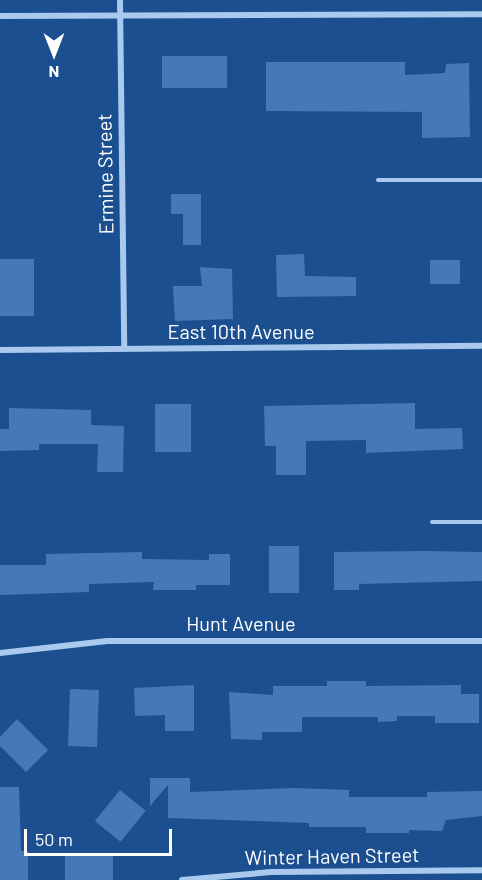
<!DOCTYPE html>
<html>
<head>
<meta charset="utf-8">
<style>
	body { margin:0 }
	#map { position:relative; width:482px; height:880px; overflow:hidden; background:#1b4f8f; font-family:Barlow,sans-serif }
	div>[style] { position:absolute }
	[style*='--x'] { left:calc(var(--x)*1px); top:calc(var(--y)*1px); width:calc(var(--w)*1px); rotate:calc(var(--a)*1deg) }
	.building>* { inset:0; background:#4478b7; transform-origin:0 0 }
	.lane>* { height:4.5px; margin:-2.25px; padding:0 2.25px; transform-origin:2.25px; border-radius:2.25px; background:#a9c9ee }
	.street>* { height:6px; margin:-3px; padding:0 3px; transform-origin:3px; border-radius:3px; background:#a9c9ee }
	span { translate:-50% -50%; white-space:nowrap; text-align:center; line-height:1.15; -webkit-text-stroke:5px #1b4f8f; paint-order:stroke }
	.street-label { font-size:20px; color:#fff }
	.north { position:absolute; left:24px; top:24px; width:60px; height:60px; -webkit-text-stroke:4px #1b4f8f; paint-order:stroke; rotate:180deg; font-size:16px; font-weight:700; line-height:24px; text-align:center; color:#fff }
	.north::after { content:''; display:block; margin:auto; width:21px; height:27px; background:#fff; clip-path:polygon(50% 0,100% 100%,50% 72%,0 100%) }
	.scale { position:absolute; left:24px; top:829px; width:148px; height:27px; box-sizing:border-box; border:3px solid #fff; border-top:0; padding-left:8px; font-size:18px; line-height:21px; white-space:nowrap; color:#fff; -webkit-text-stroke:4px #1b4f8f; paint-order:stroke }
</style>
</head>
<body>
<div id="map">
	<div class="building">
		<div style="left:162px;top:56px;width:65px;height:32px"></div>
		<div style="clip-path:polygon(266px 62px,405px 62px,405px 75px,445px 73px,446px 64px,469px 63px,470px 137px,422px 138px,422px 112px,266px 111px)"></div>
		<div style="clip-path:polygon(171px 194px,201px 194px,201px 245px,183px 245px,183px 214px,171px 214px)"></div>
		<div style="clip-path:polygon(304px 254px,305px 276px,356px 277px,356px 296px,277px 297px,276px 255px)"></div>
		<div style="left:0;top:259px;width:34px;height:57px"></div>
		<div style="left:430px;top:260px;width:30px;height:24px"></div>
		<div style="clip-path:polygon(200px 267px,232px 269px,233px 319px,175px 321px,173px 286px,202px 286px)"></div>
		<div style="clip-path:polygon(415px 403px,415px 429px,462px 428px,463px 449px,366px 453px,366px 440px,306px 441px,306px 475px,276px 475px,276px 446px,265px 446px,264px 406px)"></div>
		<div style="left:155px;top:404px;width:36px;height:48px"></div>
		<div style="clip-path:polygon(9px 408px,91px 410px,91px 425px,124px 426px,123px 472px,97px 472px,98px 444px,39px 444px,39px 450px,0 451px,0 429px,9px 429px)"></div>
		<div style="left:269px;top:546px;width:30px;height:47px"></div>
		<div style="clip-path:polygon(425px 551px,482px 552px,482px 581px,359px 584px,359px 590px,334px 590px,334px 552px)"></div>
		<div style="clip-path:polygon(142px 552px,142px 559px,209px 560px,209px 554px,230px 554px,230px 585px,196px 585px,196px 590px,153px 590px,154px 582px,89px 584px,89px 592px,0 595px,0 565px,46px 565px,46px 554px)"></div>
		<div style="clip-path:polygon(327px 681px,366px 681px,366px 686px,461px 685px,461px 694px,479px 694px,479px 723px,435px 723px,435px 716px,397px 716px,397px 721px,378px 722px,378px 717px,302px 717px,302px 732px,262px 732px,262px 740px,231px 739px,229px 692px,273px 695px,273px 686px,327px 686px)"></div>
		<div style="clip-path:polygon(194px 685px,194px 731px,165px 731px,165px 715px,135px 716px,134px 688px)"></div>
		<div style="left:70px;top:689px;width:29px;height:57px;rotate:2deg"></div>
		<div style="clip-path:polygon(17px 719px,48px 750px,26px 772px,0 746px,0 737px)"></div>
		<div style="clip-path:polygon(150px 778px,190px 778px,190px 792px,295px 788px,349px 790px,349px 797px,427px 797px,427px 792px,482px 791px,482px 816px,446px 820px,442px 831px,409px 830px,409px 833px,366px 833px,366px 827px,309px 827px,309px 823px,168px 818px,168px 785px,150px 806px)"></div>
		<div style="clip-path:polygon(0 787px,19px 787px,21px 851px,28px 851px,28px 880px,0 880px)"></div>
		<div style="left:120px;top:790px;width:33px;height:40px;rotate:39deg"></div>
		<div style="left:113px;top:856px;width:24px;height:48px;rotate:90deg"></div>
	</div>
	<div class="lane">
		<div style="--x:378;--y:180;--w:104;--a:0"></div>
		<div style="--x:432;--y:522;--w:50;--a:0"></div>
	</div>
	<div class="street">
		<div style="--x:120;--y:0;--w:348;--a:89.3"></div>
		<div style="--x:0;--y:16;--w:482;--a:-0.2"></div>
		<div style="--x:0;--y:350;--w:482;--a:-0.5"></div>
		<div style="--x:0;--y:653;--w:108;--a:-6.4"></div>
		<div style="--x:107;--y:641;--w:375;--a:0"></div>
		<div style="--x:182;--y:880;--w:89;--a:-5.1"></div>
		<div style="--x:271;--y:872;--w:211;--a:-0.5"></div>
	</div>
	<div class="street-label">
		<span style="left:105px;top:174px;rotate:-91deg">Ermine Street</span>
		<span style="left:241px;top:331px">East 10th Avenue</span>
		<span style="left:241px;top:623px">Hunt Avenue</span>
		<span style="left:332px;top:856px;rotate:-1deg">Winter Haven Street</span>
	</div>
	<div class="north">N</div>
	<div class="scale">50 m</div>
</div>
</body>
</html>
